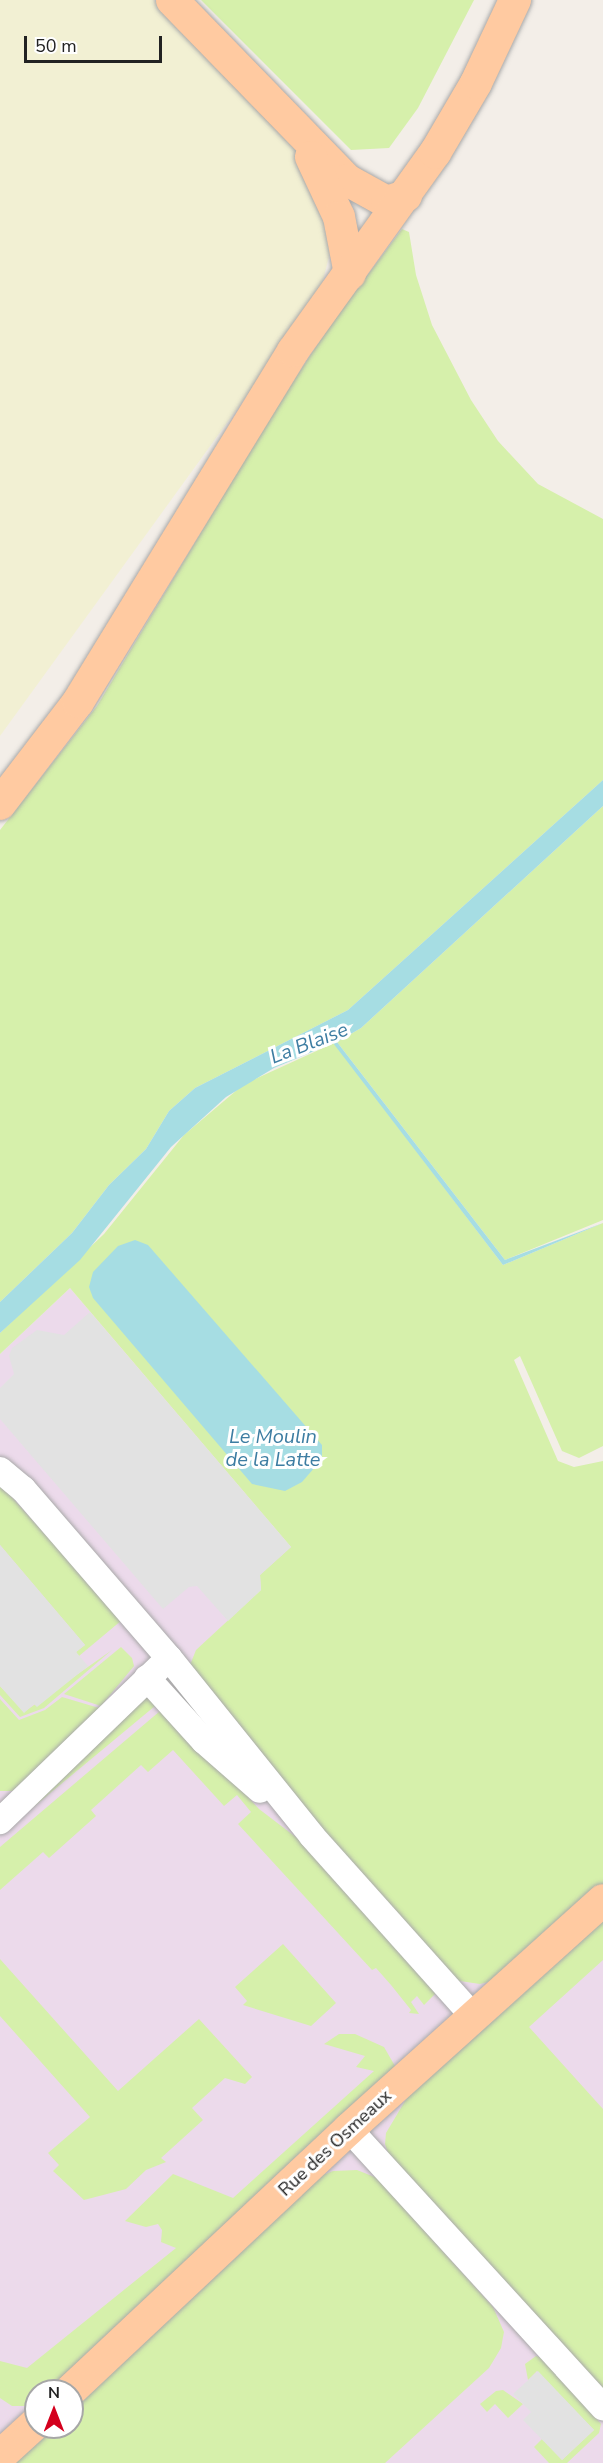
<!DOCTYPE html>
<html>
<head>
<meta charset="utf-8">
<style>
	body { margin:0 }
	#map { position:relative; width:603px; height:2463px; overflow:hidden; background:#f3eee8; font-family:"Nunito Sans",sans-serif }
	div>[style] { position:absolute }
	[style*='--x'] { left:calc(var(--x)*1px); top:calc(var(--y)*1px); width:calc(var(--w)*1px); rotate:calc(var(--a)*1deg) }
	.industrial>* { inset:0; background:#ecdaeb }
	.farmland>* { inset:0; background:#f2f0d3 }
	.grass>* { inset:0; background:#d6f0ab }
	.parking>* { inset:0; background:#e2e2e2 }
	.water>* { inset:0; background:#a6dde3 }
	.roads { filter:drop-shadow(0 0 2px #a9a9a9) drop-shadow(0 0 2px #a9a9a9) }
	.minor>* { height:26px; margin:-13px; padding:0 13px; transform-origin:13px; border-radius:13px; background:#fff }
	.major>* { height:32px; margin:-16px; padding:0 16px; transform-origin:16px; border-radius:16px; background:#ffcaa1 }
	span { translate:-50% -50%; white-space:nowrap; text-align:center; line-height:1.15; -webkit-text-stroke:6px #fff; paint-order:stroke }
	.street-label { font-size:18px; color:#222 }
	.water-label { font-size:20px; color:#3d7da2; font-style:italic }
	.north { position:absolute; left:24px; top:2379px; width:60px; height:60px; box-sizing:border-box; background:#fff; border:2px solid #a7a7a7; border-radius:50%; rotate:0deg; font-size:16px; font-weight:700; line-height:24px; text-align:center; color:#222 }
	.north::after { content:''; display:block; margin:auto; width:21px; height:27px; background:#d4001d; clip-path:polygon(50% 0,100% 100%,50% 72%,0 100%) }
	.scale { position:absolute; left:24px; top:36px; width:138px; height:27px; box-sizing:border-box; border:3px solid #222; border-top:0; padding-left:8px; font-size:18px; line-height:21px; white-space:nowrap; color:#222; -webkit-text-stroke:4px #fff; paint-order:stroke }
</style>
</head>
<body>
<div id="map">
	<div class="industrial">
		<div style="clip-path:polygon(evenodd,70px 1288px,291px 1547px,261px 1590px,196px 1651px,603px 1942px,603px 2463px,0 2463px,0 1354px,70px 1288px,36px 2391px,72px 2391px,72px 2427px,36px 2427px,36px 2391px)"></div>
	</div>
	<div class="farmland">
		<div style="clip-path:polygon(0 0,154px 0,291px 142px,311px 172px,332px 245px,321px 288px,282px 347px,0 736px)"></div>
	</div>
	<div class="grass">
		<div style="clip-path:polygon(201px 0,474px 0,418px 108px,389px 148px,351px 150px)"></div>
		<div style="clip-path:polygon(402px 229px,409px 232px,416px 275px,432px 325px,471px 400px,498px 441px,538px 484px,603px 519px,603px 780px,348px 1010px,195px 1088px,169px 1111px,146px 1149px,109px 1185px,72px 1233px,0 1302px,0 830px,97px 706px,275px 409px,331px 324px)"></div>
		<div style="clip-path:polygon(603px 806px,603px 1220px,505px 1260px,337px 1042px,361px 1028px)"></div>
		<div style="clip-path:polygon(334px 1043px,503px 1265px,603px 1223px,603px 1446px,579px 1458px,562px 1451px,520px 1356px,514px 1360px,558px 1461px,574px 1467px,603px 1461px,603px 1886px,496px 1980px,480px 1984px,453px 1980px,202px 1690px,190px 1665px,196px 1650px,261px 1590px,260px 1575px,291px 1547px,70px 1288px,0 1354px,0 1333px,104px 1234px,184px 1135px,244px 1084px)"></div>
		<div style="clip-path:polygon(0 1484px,122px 1620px,79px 1656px,76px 1652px,85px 1645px,0 1545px)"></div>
		<div style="clip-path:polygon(121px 1647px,132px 1658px,134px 1666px,101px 1706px,64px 1694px)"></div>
		<div style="clip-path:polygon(112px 1650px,44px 1708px,20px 1717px,0 1695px,0 1686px,24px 1712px)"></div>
		<div style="clip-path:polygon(62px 1697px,99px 1708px,15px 1791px,0 1791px,0 1699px,19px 1720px,45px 1710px)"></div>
		<div style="clip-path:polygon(145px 1697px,164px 1707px,259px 1809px,301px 1841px,437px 1992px,424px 2005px,417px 1996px,411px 2002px,419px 2014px,409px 2013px,411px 2010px,391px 1985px,376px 1968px,372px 1970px,238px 1824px,251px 1812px,237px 1795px,224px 1806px,173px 1750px,148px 1772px,141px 1765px,91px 1810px,96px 1816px,49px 1858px,43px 1852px,0 1890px,0 1847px,160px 1711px,155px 1706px,13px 1824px)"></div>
		<div style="clip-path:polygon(603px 1912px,603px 1960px,529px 2027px,603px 2109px,603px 2392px,389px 2156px,385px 2144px,386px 2133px,408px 2096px)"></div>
		<div style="clip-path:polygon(283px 1944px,336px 2003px,311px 2026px,243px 2005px,247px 2001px,235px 1987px)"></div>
		<div style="clip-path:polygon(0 1959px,118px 2091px,199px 2019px,252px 2077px,245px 2084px,225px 2078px,192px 2108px,203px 2120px,161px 2158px,166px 2162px,146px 2170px,126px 2189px,84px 2200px,53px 2171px,59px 2165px,48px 2153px,90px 2117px,0 2016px)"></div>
		<div style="clip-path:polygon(339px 2034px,355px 2034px,384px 2047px,395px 2066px,390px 2081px,54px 2391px,36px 2391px,36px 2401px,25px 2406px,12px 2406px,0 2398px,0 2361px,27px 2368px,176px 2248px,161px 2242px,162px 2230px,158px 2224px,146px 2227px,125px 2221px,173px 2174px,233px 2198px,374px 2071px,356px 2067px,365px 2056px,324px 2044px)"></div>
		<div style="clip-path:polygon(357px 2170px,377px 2178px,493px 2307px,504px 2332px,501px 2348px,489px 2368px,385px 2463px,0 2463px,39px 2427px,72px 2427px,72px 2397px,318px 2177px,333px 2171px)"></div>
		<div style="clip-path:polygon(536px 2356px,546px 2359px,601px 2424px,599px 2433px,567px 2463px,549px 2463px,534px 2447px,542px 2439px,562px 2460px,594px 2430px,537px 2371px,528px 2380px,525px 2364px)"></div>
		<div style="clip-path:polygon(503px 2390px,523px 2404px,508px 2418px,495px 2404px,487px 2412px,480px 2404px,496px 2391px)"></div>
	</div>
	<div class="parking">
		<div style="clip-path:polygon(90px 1312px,291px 1547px,260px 1575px,261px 1590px,228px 1621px,197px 1586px,189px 1587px,163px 1609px,0 1419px,0 1388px,14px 1374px,9px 1356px,12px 1348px,37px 1330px,64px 1335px)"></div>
		<div style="clip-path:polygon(0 1545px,85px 1645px,76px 1652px,88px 1666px,37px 1707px,34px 1704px,24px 1713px,0 1686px)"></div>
		<div style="clip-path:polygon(538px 2371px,594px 2430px,562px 2460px,523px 2420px,531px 2412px,513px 2394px)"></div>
	</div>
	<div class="water">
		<div style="clip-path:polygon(603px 780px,603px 806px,361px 1028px,337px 1042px,505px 1260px,603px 1223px,503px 1265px,333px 1043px,274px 1068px,226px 1097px,171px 1147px,80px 1260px,0 1333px,0 1302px,72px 1233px,109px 1185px,146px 1149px,169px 1111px,195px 1088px,348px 1010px)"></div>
		<div style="clip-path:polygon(135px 1240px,148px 1245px,322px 1445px,322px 1459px,302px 1482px,285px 1491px,252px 1484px,93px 1298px,89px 1287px,93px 1272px,118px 1246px)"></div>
	</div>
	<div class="roads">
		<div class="minor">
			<div style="--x:0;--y:1470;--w:30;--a:40"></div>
			<div style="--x:23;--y:1489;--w:223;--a:49.2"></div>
			<div style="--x:169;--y:1658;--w:235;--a:136"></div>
			<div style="--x:169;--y:1658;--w:228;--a:51.2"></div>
			<div style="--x:312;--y:1836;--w:243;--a:48.2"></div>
			<div style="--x:147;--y:1678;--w:85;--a:47.9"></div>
			<div style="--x:204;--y:1741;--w:74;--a:41.2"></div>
			<div style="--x:349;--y:2129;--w:377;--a:47.6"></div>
		</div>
		<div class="major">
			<div style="--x:172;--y:0;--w:251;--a:45.8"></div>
			<div style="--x:347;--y:180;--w:46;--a:28.8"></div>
			<div style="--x:387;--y:202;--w:20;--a:-18"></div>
			<div style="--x:311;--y:157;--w:66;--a:65"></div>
			<div style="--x:339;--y:217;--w:58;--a:79.1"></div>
			<div style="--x:0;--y:804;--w:128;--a:-52.6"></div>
			<div style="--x:78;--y:702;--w:412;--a:-58.5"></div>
			<div style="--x:293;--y:351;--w:244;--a:-54.4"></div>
			<div style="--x:435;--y:153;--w:81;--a:-59.6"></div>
			<div style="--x:476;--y:83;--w:92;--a:-64.8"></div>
			<div style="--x:70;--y:2391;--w:383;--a:-43.2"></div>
			<div style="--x:349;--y:2129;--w:342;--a:-42"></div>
			<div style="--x:0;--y:2456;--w:49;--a:-42.5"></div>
		</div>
	</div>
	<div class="street-label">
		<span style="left:335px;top:2143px;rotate:-43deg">Rue des Osmeaux</span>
	</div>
	<div class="water-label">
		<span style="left:309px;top:1043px;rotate:-21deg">La Blaise</span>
		<span style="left:273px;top:1448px">Le Moulin<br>de la Latte</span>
	</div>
	<div class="north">N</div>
	<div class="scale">50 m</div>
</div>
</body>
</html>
